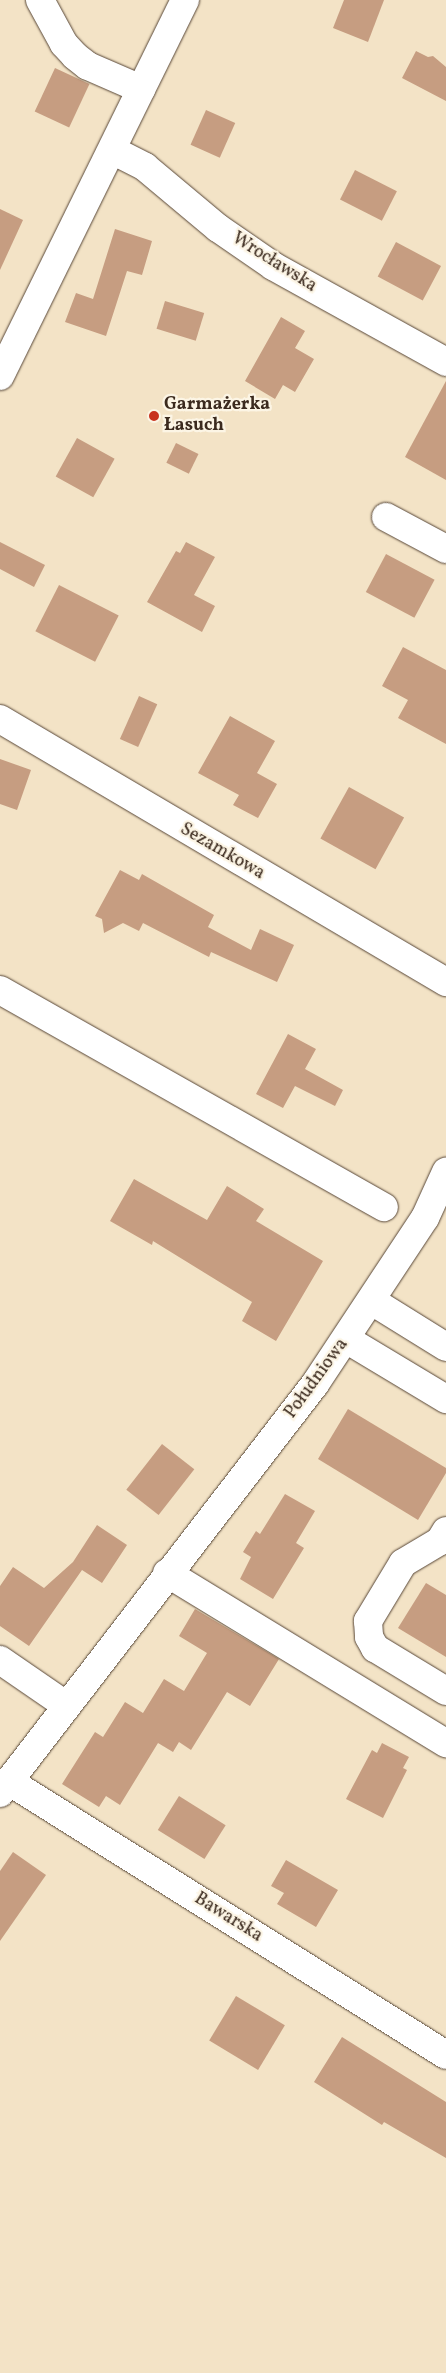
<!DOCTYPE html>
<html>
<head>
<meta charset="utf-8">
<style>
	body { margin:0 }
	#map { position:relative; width:446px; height:2373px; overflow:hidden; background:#f3e3c6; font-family:Vollkorn,serif }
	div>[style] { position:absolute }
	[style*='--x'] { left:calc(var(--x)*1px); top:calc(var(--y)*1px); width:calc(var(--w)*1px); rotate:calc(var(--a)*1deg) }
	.building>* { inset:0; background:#c69d81; transform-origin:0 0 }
	.roads { filter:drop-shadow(0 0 1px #574637) drop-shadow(0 0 1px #574637) }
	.minor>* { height:28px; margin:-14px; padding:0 14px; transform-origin:14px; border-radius:14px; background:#fff }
	.dots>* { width:14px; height:14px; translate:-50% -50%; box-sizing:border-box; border:2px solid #fcf5e5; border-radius:50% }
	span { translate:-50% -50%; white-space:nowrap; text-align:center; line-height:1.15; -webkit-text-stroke:4.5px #fcf5e5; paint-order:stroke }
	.street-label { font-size:18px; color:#3b2a1e }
	.poi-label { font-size:18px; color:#3b2a1e; font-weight:700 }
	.left { translate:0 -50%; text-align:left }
</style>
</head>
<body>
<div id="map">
	<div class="building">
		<div style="clip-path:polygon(344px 0,384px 0,368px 42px,333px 28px)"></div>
		<div style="clip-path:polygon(416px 51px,428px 57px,433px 56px,446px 67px,446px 101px,402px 78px)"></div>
		<div style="left:55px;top:68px;width:38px;height:48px;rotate:25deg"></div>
		<div style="left:206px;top:110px;width:32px;height:38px;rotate:24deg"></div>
		<div style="left:355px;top:170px;width:47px;height:33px;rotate:27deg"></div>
		<div style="clip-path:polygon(0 209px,23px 220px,0 270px)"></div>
		<div style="clip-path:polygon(115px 229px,152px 241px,142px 275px,127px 271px,106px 336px,65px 322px,76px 293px,93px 299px)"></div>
		<div style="left:396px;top:242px;width:51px;height:39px;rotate:28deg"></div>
		<div style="left:165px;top:301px;width:41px;height:29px;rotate:17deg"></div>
		<div style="clip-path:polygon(281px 317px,305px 331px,295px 348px,314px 359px,295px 392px,283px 385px,275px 399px,245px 381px)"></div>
		<div style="clip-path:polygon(446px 381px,446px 480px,405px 457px)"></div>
		<div style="left:77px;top:438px;width:43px;height:44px;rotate:29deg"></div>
		<div style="left:176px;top:443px;width:25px;height:22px;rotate:26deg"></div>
		<div style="clip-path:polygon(0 542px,45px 565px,34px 587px,0 569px)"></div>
		<div style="clip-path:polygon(186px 542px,215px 557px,194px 595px,215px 606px,202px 632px,147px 602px,176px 551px,180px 553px)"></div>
		<div style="left:386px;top:554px;width:55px;height:43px;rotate:28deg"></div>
		<div style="left:59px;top:585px;width:67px;height:52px;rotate:27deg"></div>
		<div style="clip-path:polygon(403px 647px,446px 670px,446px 744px,398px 718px,408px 700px,382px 686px)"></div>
		<div style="left:139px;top:696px;width:20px;height:47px;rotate:24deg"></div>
		<div style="clip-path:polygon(230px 716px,275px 741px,257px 773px,277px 784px,258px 818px,233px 805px,239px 795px,198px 773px)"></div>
		<div style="clip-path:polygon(0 759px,31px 770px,17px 810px,0 804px)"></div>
		<div style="left:349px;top:787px;width:63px;height:59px;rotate:29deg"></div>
		<div style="clip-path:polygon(120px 870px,139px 880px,142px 874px,214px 915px,208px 927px,251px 950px,260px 929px,294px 945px,277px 982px,211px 952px,209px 957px,143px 923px,139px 931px,123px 923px,104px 933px,102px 919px,95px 916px)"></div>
		<div style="clip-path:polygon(288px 1034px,316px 1049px,305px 1069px,343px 1090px,335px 1106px,295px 1086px,283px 1108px,256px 1094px)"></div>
		<div style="clip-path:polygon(134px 1179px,207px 1220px,227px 1186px,264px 1209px,256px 1221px,323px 1261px,276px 1341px,242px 1321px,252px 1302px,153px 1241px,152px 1245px,110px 1221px)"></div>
		<div style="clip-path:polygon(348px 1409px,446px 1468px,446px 1473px,418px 1520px,318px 1459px)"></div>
		<div style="left:162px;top:1444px;width:41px;height:58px;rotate:38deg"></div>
		<div style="clip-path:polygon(285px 1494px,315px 1511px,296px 1543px,304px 1548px,273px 1599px,240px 1579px,251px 1557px,243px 1552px,256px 1531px,260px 1534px)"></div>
		<div style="clip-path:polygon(97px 1525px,127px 1545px,102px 1583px,82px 1570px,29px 1646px,0 1626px,0 1586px,13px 1567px,44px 1588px,73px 1562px)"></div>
		<div style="clip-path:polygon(426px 1583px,446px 1595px,446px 1657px,398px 1628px)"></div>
		<div style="clip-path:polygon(195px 1609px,279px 1659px,250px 1706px,227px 1692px,191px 1750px,179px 1742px,173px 1752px,158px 1743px,120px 1805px,106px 1796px,99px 1807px,62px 1784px,95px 1732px,103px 1737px,125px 1702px,143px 1713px,164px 1679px,184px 1691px,207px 1653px,179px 1636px)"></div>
		<div style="clip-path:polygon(382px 1743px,409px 1757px,403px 1768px,407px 1770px,383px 1818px,346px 1799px,372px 1750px,377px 1753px)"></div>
		<div style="left:179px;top:1796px;width:55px;height:40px;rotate:32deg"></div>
		<div style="clip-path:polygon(13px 1852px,46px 1875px,0 1941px,0 1871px)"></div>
		<div style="clip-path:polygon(286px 1860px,338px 1890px,316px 1927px,277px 1904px,284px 1893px,271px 1886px)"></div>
		<div style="left:236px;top:1996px;width:57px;height:52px;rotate:31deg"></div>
		<div style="clip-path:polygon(342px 2037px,446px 2102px,446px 2158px,384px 2122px,382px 2125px,314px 2082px)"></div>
	</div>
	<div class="roads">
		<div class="minor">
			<div style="--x:40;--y:0;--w:50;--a:61.4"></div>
			<div style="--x:64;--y:44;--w:16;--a:47"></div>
			<div style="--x:75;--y:56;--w:16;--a:38"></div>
			<div style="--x:88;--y:66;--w:58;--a:23.5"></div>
			<div style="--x:112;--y:150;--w:37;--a:27"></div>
			<div style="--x:145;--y:167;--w:95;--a:39.9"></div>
			<div style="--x:218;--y:228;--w:67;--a:34.6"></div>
			<div style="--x:273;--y:266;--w:198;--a:29"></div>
			<div style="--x:0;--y:376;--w:419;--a:-63.8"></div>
			<div style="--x:386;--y:517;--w:68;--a:28.1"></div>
			<div style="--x:0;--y:719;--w:518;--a:30.53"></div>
			<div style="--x:0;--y:990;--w:441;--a:29.5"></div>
			<div style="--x:372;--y:1301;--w:87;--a:31.9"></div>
			<div style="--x:346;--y:1339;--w:117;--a:31"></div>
			<div style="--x:446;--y:1531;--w:12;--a:121"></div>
			<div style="--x:440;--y:1541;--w:43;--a:149.3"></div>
			<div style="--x:403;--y:1563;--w:68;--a:121.1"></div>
			<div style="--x:368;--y:1621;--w:16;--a:86"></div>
			<div style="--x:369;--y:1637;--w:13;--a:61"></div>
			<div style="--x:375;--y:1648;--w:83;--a:31.2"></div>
			<div style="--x:167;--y:1573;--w:327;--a:31.4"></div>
			<div style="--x:0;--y:1660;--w:81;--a:34.5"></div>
			<div style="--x:10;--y:1782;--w:514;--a:32.05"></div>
			<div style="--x:0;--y:1793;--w:516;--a:-52.4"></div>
			<div style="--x:315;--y:1384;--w:199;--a:-56.5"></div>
			<div style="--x:425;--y:1218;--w:51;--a:-65.5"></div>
		</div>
	</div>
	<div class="dots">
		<div style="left:154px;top:416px;background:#c8321e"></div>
	</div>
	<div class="street-label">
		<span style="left:274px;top:263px;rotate:32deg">Wrocławska</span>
		<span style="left:222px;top:852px;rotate:30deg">Sezamkowa</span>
		<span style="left:317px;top:1379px;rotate:-54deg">Południowa</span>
		<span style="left:228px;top:1918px;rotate:32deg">Bawarska</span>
	</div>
	<div class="poi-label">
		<span class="left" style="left:164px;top:416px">Garmażerka<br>Łasuch</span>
	</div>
</div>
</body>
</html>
